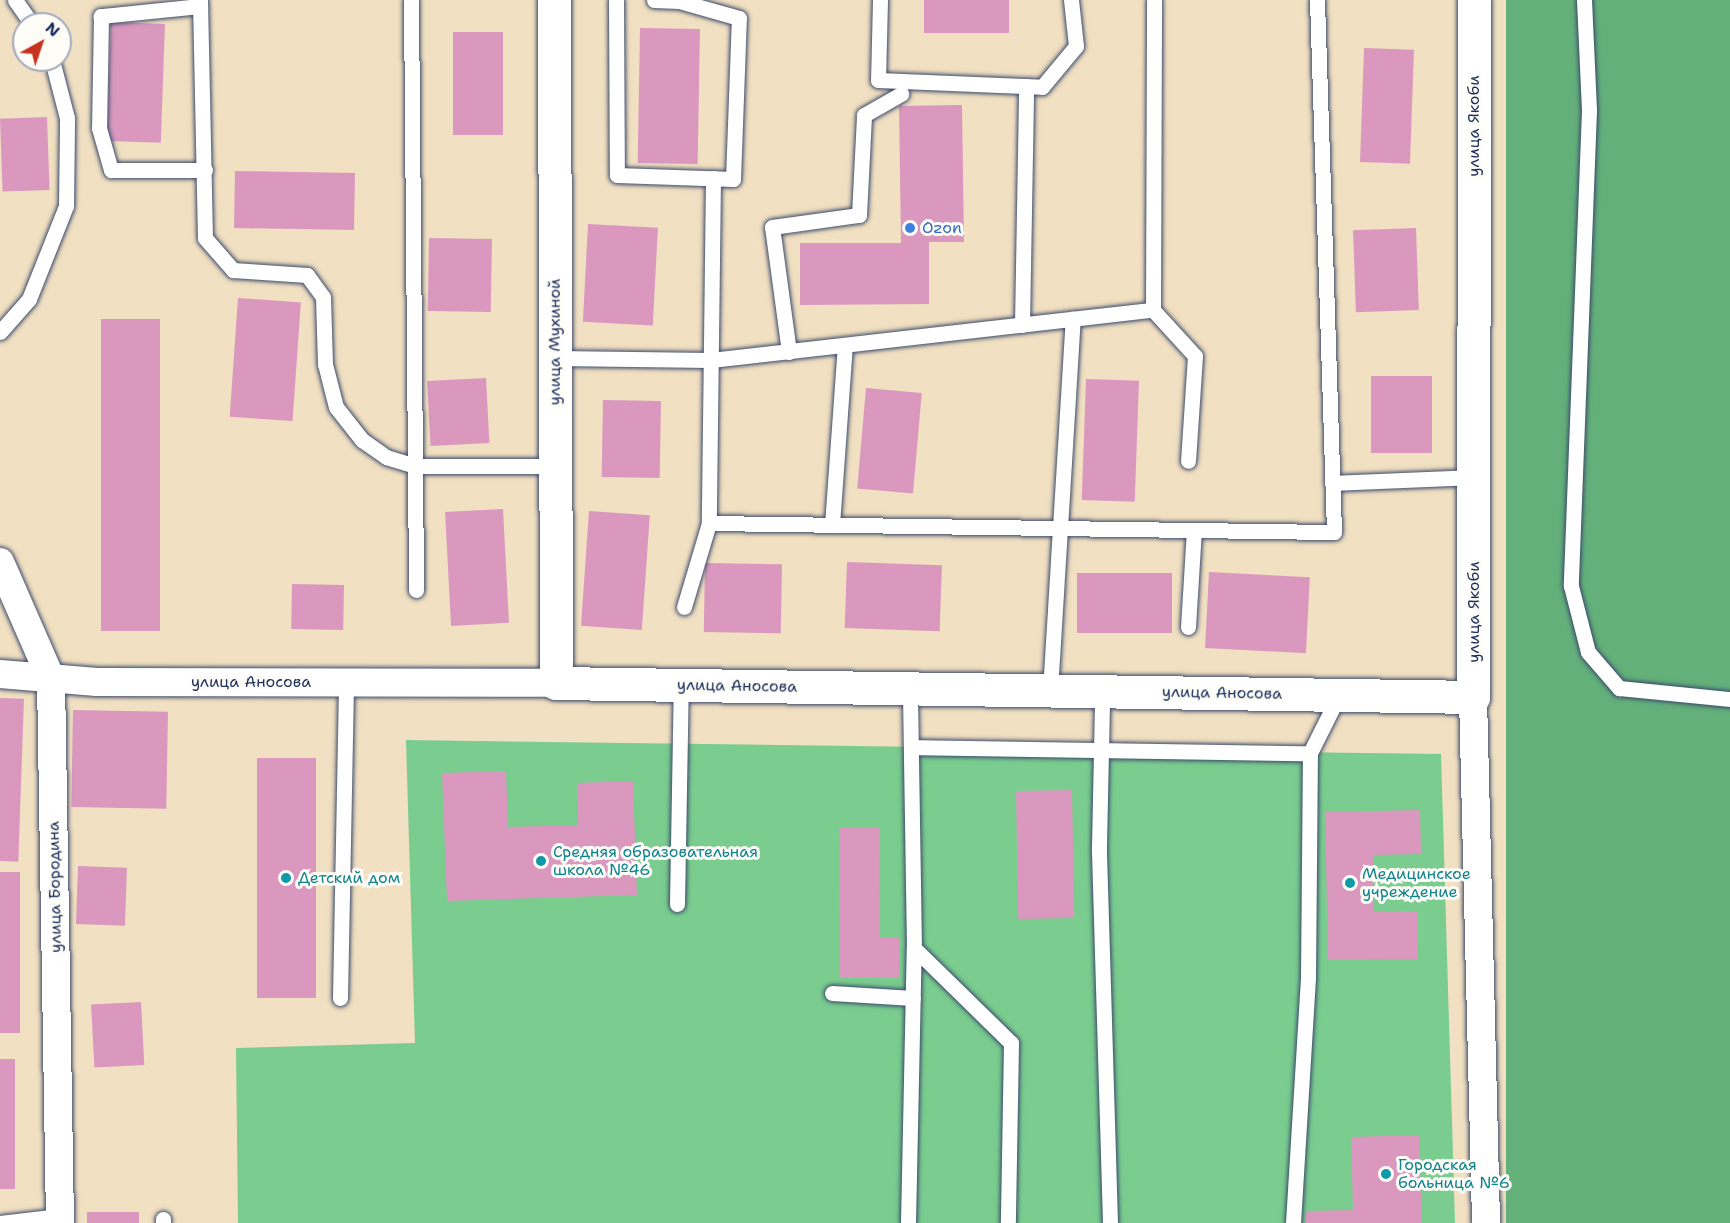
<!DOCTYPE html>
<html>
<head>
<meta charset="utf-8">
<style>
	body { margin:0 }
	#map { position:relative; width:1730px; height:1223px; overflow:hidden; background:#f1e0c1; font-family:"Shantell Sans",sans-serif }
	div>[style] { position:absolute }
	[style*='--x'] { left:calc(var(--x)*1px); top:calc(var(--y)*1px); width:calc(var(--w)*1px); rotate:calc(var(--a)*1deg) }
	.green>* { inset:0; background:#7acd8f }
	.forest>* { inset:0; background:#63b07a; transform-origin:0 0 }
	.building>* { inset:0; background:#da98bf; transform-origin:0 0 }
	.roads { filter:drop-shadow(0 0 2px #3b4a6d) drop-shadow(0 0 2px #3b4a6d) }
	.service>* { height:15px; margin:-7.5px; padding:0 7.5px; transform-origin:7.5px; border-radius:7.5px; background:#fff }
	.minor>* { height:28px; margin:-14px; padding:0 14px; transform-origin:14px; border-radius:14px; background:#fff }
	.tertiary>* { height:33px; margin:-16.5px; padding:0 16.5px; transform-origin:16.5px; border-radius:16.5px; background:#fff }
	.dots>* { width:16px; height:16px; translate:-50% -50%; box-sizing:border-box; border:3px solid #fdfcf7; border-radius:50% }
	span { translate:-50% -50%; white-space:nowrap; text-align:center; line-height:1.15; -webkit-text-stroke:6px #fdfcf7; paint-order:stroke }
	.street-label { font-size:16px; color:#1b2f5e }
	.shop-label { font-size:16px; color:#366cbe }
	.left { translate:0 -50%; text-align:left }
	.culture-label { font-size:16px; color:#0d838f }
	.north { position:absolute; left:12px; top:12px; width:60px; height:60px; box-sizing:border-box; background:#fdfcf7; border:2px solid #a3aaba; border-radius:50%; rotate:40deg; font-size:16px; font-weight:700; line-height:24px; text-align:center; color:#1b2f5e }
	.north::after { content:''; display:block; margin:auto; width:21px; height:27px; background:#c8321e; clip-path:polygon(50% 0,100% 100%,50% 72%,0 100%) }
</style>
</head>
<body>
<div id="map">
	<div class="green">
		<div style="clip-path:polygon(406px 740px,1441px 754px,1455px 1223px,238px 1223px,236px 1048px,415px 1043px)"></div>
	</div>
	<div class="forest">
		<div style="left:1506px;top:0;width:224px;height:1223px"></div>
	</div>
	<div class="building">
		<div style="left:924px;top:0;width:85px;height:33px"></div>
		<div style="left:111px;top:22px;width:54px;height:119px;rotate:2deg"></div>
		<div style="left:640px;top:28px;width:60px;height:135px;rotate:1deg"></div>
		<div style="left:453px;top:32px;width:50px;height:103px"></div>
		<div style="left:1364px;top:48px;width:50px;height:114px;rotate:2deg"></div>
		<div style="clip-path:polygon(962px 105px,964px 242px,929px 242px,929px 304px,800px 305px,800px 243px,901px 243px,899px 106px)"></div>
		<div style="left:47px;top:117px;width:73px;height:47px;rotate:88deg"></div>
		<div style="left:235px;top:171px;width:120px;height:57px;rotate:1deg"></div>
		<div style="left:588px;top:224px;width:70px;height:98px;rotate:3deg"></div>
		<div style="left:1416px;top:228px;width:82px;height:63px;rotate:88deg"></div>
		<div style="left:429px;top:238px;width:63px;height:73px;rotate:1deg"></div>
		<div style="left:238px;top:298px;width:63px;height:119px;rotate:4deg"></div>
		<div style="left:160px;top:319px;width:312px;height:59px;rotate:90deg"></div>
		<div style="left:1371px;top:376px;width:61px;height:77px"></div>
		<div style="left:486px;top:378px;width:65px;height:59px;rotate:87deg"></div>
		<div style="left:1086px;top:379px;width:53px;height:121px;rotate:2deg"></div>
		<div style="left:866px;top:388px;width:56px;height:101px;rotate:5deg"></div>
		<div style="left:603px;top:400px;width:58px;height:77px;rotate:1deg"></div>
		<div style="left:503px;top:509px;width:114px;height:58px;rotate:87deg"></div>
		<div style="left:589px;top:511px;width:61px;height:115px;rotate:4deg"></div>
		<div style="left:847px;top:562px;width:95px;height:66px;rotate:2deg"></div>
		<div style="left:705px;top:563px;width:77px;height:69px;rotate:1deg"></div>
		<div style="left:1209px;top:572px;width:101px;height:76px;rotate:3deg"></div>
		<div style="left:1077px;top:573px;width:95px;height:60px"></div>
		<div style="left:292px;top:584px;width:52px;height:45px;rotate:1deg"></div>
		<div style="left:0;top:698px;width:24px;height:163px;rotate:2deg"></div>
		<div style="left:73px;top:710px;width:95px;height:97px;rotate:1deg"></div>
		<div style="left:257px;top:758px;width:59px;height:240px"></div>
		<div style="clip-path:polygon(506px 771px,508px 827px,578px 825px,577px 783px,633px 781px,637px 895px,447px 901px,442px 773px)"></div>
		<div style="left:1072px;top:790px;width:128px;height:56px;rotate:89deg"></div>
		<div style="clip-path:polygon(1420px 810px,1421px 854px,1373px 855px,1374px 912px,1417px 911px,1418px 959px,1328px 960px,1325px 812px)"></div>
		<div style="clip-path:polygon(839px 828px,879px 828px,880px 937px,900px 937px,900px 978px,840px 978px)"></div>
		<div style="left:78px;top:866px;width:49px;height:58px;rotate:2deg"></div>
		<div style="left:0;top:872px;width:20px;height:161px"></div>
		<div style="left:141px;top:1002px;width:63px;height:50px;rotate:87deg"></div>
		<div style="left:0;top:1059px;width:15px;height:130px"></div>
		<div style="clip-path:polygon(1419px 1135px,1422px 1223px,1306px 1223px,1306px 1211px,1353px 1210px,1351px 1137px)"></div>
		<div style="left:87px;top:1212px;width:52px;height:11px"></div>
	</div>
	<div class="roads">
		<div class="service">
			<div style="--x:15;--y:0;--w:29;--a:55"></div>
			<div style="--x:200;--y:0;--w:238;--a:88.8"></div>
			<div style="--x:205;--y:238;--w:43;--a:48.8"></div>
			<div style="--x:233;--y:270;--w:74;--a:3.9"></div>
			<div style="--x:307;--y:275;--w:27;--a:54"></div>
			<div style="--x:323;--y:297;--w:67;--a:88.3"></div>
			<div style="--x:325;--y:364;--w:44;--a:75.7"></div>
			<div style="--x:336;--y:407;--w:42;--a:51.8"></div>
			<div style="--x:362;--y:440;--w:29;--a:35"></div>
			<div style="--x:386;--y:457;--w:30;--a:17"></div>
			<div style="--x:415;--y:466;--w:140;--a:0"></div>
			<div style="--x:411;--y:0;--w:590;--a:89.51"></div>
			<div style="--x:616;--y:0;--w:175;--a:89.7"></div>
			<div style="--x:617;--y:175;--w:116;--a:2"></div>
			<div style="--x:733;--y:179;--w:161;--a:-87.9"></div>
			<div style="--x:739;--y:18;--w:62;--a:-164.2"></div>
			<div style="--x:679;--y:1;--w:25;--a:-178"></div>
			<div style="--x:880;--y:0;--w:80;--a:91.4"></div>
			<div style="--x:878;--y:80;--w:164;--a:2.4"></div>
			<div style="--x:1042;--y:87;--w:53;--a:-50.3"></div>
			<div style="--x:1076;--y:46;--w:46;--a:-96.2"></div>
			<div style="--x:1584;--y:0;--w:110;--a:87.4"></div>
			<div style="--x:1589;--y:110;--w:476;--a:92.2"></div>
			<div style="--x:1571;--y:586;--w:68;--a:75.6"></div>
			<div style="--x:1588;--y:652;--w:48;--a:49.3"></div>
			<div style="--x:1619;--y:688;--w:112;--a:5.7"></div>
			<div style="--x:200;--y:6;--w:100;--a:174.2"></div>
			<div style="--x:101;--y:16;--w:112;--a:91"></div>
			<div style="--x:99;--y:128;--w:44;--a:74.1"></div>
			<div style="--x:111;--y:170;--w:94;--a:0"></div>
			<div style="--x:713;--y:178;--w:345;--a:90.7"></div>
			<div style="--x:709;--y:523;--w:625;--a:0.83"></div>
			<div style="--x:1334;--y:532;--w:532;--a:-91.83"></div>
			<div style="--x:1153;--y:310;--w:62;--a:47.6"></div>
			<div style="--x:1195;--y:356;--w:105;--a:93.8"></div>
			<div style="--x:1022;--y:325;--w:239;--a:-89"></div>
			<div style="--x:0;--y:332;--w:44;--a:-48.7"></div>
			<div style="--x:29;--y:299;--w:100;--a:-68.3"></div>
			<div style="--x:66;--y:206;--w:88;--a:-89.3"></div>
			<div style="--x:67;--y:118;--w:60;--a:-104.5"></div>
			<div style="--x:789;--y:352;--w:126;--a:-97.7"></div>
			<div style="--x:772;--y:227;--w:88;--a:-7.9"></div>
			<div style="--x:859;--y:215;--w:100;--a:-87.1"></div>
			<div style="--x:864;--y:115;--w:43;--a:-29.6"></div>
			<div style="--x:555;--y:358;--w:156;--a:0.7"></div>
			<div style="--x:711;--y:360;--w:445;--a:-6.5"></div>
			<div style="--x:1153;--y:310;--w:310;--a:-89.8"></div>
			<div style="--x:1332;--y:483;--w:142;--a:-2.4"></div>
			<div style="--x:832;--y:525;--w:180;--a:-85.9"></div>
			<div style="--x:684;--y:607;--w:88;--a:-73.4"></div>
			<div style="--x:1188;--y:627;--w:97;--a:-86.5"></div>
			<div style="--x:1050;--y:691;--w:373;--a:-86.5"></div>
			<div style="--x:1102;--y:703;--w:149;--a:91.2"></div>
			<div style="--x:1099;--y:852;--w:371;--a:88.3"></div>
			<div style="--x:911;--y:747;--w:399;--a:0.9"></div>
			<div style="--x:1310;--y:753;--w:49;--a:-63.4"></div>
			<div style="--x:677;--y:904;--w:221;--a:-89"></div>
			<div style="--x:914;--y:948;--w:136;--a:44.4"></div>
			<div style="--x:1011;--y:1043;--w:180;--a:91"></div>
			<div style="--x:832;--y:993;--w:81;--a:3.5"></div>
			<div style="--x:340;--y:998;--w:315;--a:-88.9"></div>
			<div style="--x:0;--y:1223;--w:60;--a:-6.7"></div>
			<div style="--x:163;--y:1223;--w:4;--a:-90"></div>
			<div style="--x:908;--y:1223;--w:275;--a:-88.8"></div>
			<div style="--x:914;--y:948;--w:260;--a:-90.9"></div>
			<div style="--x:1293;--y:1223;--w:245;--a:-86.5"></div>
			<div style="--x:1308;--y:978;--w:225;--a:-89.5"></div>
		</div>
		<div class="minor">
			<div style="--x:0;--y:562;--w:128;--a:66.4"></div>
			<div style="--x:51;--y:679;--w:544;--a:89.05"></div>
			<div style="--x:0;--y:674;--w:97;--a:4.7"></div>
			<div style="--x:97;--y:682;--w:459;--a:0.1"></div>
			<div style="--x:1473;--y:697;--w:526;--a:88.58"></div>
		</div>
		<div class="tertiary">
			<div style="--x:554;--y:0;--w:683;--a:89.83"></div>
			<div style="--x:556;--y:683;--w:917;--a:0.87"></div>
			<div style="--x:1473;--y:697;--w:697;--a:-89.92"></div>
		</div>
	</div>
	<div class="dots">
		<div style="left:910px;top:228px;background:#3f7fe0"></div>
		<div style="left:541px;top:861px;background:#0f9aa8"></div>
		<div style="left:286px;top:878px;background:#0f9aa8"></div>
		<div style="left:1350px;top:883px;background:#0f9aa8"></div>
		<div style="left:1386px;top:1174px;background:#0f9aa8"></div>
	</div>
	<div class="street-label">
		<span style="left:1474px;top:126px;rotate:-90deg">улица Якоби</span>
		<span style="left:555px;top:342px;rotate:-90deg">улица Мухиной</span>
		<span style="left:1474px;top:612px;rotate:-90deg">улица Якоби</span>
		<span style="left:251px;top:682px">улица Аносова</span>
		<span style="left:737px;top:686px;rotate:1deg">улица Аносова</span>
		<span style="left:1222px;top:693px;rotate:1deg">улица Аносова</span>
		<span style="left:55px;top:887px;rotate:-91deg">улица Бородина</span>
	</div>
	<div class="shop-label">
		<span class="left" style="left:922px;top:228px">Ozon</span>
	</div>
	<div class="culture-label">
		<span class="left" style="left:553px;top:861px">Средняя образовательная<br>школа №46</span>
		<span class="left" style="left:1362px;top:883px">Медицинское<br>учреждение</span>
		<span class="left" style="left:298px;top:878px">Детский дом</span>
		<span class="left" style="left:1398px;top:1174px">Городская<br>больница №6</span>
	</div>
	<div class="north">N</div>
</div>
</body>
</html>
